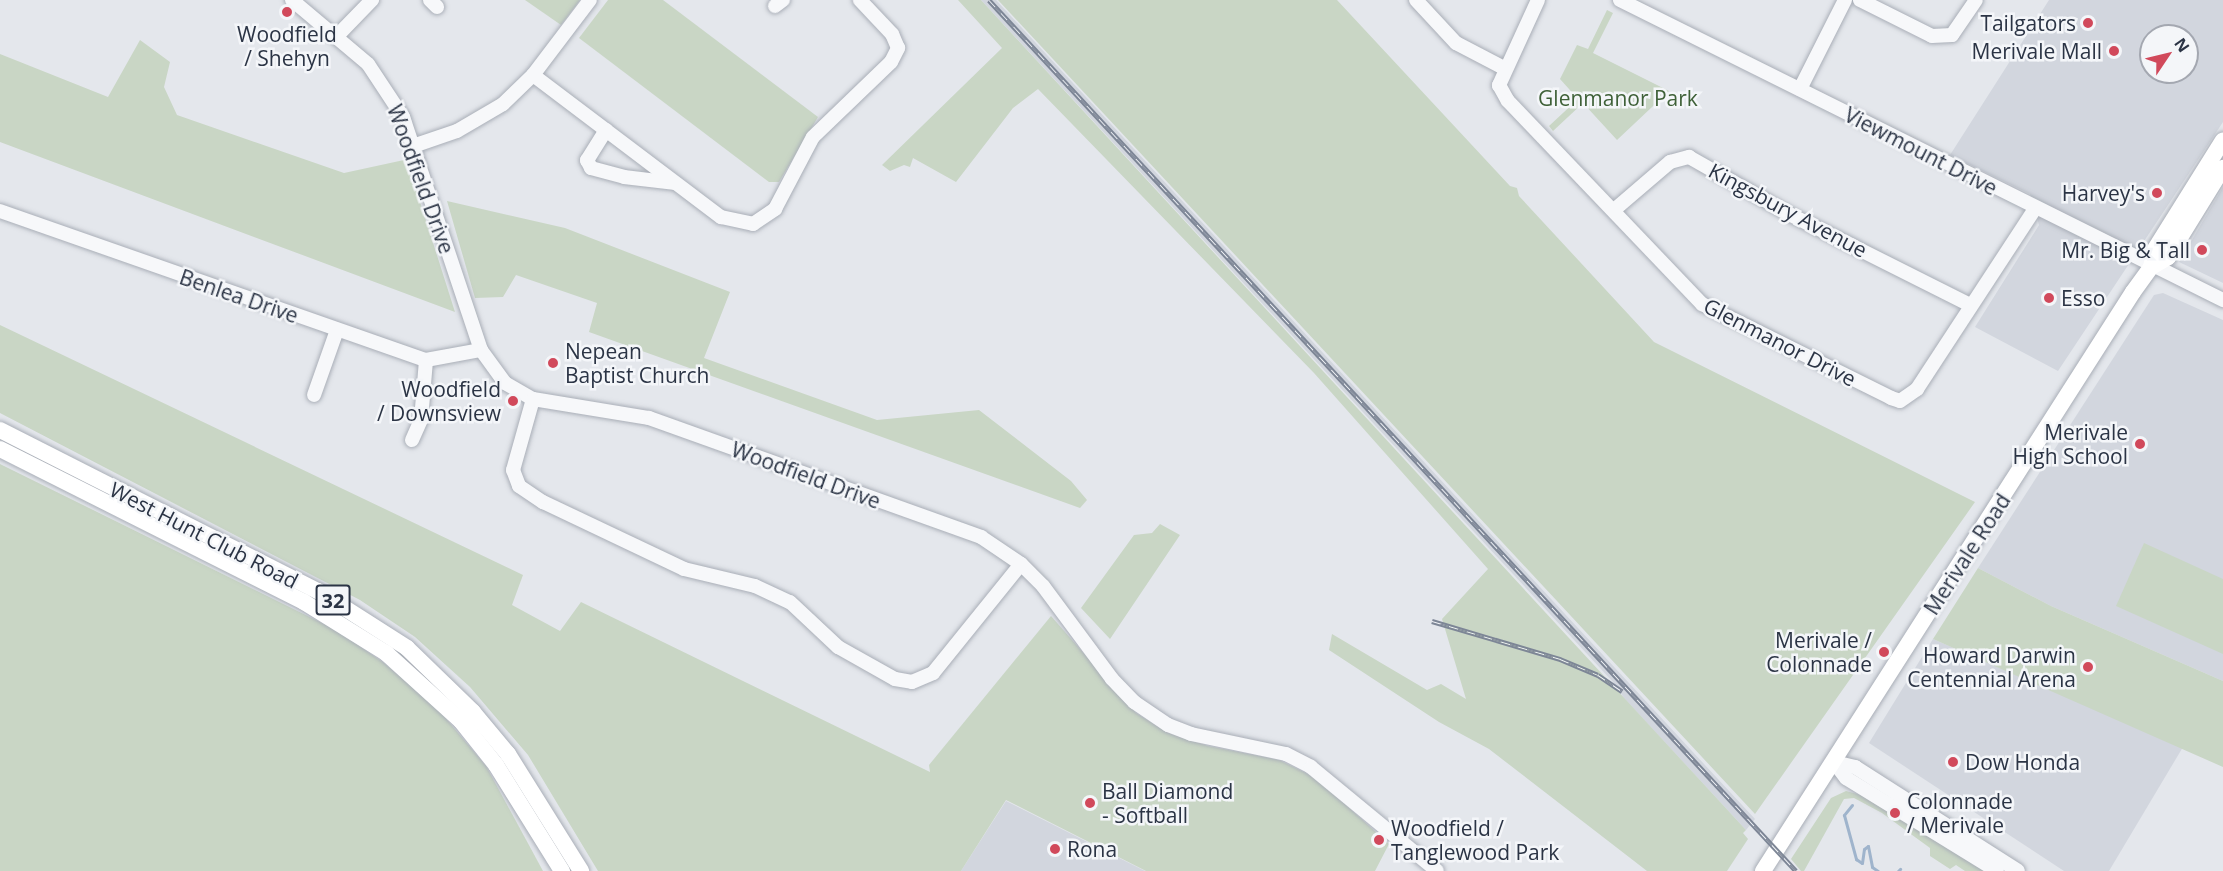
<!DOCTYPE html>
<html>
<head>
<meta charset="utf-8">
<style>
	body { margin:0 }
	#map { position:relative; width:2223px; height:871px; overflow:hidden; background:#e4e7ec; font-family:"Open Sans",sans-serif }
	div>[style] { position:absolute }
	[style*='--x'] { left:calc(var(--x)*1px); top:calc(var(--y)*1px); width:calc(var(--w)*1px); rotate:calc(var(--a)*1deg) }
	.built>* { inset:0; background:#d2d6de }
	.green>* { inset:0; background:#c9d6c5 }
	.stream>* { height:3px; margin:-1.5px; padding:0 1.5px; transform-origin:1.5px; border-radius:1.5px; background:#9fb4cc }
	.roads { filter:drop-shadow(0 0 2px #a9aeb7) drop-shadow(0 0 2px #a9aeb7) }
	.minor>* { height:14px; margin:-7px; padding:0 7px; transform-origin:7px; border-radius:7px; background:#f7f8fa }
	.major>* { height:16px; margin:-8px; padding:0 8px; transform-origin:8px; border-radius:8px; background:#fff }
	.rail>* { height:5px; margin-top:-2.5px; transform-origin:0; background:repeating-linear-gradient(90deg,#f4f6f9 0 9px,#7d8696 0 18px); box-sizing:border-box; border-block:2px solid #7d8696 }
	.dots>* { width:16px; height:16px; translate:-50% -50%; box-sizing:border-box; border:3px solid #f4f6f9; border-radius:50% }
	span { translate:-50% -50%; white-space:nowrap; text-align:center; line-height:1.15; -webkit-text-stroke:5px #f4f6f9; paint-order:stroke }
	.shield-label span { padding:2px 4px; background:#f4f6f9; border:2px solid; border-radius:4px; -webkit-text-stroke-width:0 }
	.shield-label { font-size:20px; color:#2b3445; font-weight:700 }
	.poi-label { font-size:21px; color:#2b3445 }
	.right { translate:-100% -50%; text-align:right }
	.left { translate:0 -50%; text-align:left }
	.park-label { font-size:21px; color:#3f6138 }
	.street-label { font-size:21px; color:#2b3445 }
	.north { position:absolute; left:2139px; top:24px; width:60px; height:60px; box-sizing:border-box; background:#f4f6f9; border:2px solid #a4a8b1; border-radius:50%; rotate:55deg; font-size:16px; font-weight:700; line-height:24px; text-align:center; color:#2b3445 }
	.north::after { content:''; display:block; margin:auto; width:21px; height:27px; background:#d1495b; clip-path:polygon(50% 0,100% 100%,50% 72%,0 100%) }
</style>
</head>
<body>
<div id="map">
	<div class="built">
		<div style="clip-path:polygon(981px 0,996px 0,1755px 819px,1746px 830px,1624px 698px,1613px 682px)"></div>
		<div style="clip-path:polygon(evenodd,2049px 0,2223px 0,2223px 122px,2058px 371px,1975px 327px,2039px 225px,2030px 194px,1950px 155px,2049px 0,2151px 36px,2187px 36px,2187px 72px,2151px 72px,2151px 36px)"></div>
		<div style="clip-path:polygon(2223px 187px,2223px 283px,2179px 262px)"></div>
		<div style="clip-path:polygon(2163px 293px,2223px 320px,2223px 681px,2051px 606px,1978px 568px,2154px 295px)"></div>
		<div style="clip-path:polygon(1933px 639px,2183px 747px,2109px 871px,2064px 871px,1869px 743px)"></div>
		<div style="clip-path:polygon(1006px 801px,1145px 871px,961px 871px)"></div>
	</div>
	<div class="green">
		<div style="clip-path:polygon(525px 0,580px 0,561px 25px)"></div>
		<div style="clip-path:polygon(608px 0,663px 0,818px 117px,779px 182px,769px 182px,579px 38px)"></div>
		<div style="clip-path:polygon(958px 0,981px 0,1746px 830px,1743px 833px,1748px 839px,1727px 871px,1647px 871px,1489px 749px,1439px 722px,1329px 650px,1332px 634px,1427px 690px,1441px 684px,1466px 699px,1442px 619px,1488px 569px,1314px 373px,1038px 89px,1013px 108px,956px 182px,913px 158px,910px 167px,904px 165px,890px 171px,882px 165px,1002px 48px)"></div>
		<div style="clip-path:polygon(998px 0,1337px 0,1510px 186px,1517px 188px,1519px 196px,1654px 342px,1975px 502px,1755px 814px)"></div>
		<div style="clip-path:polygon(1607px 10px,1613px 13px,1593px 53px,1669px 91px,1617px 140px,1583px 103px,1553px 131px,1549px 126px,1578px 99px,1560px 79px,1577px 45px,1588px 49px)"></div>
		<div style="clip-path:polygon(140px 40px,170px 62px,164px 87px,177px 115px,344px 173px,404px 160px,408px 164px,455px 312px,0 142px,0 54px,108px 97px)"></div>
		<div style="clip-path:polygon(447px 201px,565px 228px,730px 292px,704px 358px,877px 420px,979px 410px,1071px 481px,1087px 500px,1080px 508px,589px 332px,597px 303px,516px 275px,503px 297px,475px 298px)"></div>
		<div style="clip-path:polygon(0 325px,523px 575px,512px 605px,560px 631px,581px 602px,930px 772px,929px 765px,1051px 616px,1136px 713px,1168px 733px,1208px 746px,1279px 760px,1316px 778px,1389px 844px,1375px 871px,1146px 871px,1006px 800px,961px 871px,598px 871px,528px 755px,470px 687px,415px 637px,360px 600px,0 413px)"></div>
		<div style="clip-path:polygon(0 464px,336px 630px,384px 663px,437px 708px,486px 766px,543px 871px,0 871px)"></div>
		<div style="clip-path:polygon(1160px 524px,1180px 535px,1110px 639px,1081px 608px,1134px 535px,1152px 533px)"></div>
		<div style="clip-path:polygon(2144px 543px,2223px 579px,2223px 654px,2116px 606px)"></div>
		<div style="clip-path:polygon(1978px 568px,2051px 606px,2223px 681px,2223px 767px,1933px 639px)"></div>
		<div style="clip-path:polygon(1846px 791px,1861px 795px,1984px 871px,1965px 871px,1956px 865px,1950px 869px,1930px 856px,1930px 848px,1882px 813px,1854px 798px,1844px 799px,1804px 871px,1801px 871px,1791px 859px,1831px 798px)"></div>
	</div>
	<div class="stream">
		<div style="--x:1852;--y:805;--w:13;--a:129"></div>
		<div style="--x:1844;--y:815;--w:46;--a:74.7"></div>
		<div style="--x:1856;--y:859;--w:7;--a:34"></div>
		<div style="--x:1862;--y:863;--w:14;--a:-82"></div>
		<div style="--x:1864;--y:849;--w:5;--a:-37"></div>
		<div style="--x:1868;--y:846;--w:21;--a:79"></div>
		<div style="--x:1872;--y:867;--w:7;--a:34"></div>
		<div style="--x:1898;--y:871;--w:3;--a:-45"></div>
	</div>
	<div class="roads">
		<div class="minor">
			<div style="--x:292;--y:0;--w:99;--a:40.1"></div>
			<div style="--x:368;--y:64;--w:64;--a:56.6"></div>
			<div style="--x:403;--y:117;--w:246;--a:71.5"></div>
			<div style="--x:481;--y:350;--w:41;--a:54"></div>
			<div style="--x:505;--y:383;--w:32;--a:30"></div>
			<div style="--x:533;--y:399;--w:118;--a:9.3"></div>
			<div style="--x:649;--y:418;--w:353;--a:19.7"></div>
			<div style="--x:981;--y:537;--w:48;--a:34"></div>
			<div style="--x:1021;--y:564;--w:31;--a:45"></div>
			<div style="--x:1043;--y:586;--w:116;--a:53.4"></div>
			<div style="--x:1112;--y:679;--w:32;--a:46"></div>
			<div style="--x:1134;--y:702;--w:41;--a:34.1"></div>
			<div style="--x:1168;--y:725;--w:25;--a:21"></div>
			<div style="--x:1191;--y:734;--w:97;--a:11.9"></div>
			<div style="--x:1286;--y:754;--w:28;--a:27"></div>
			<div style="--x:1311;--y:767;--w:163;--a:39.5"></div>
			<div style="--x:430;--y:0;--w:10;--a:45"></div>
			<div style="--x:1416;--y:0;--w:59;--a:47.1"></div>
			<div style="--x:1456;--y:43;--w:54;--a:27.5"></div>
			<div style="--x:1538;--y:0;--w:94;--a:114.6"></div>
			<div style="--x:1499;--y:85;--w:18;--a:61"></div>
			<div style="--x:1508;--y:101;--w:281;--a:46.3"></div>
			<div style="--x:1702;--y:304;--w:211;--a:26.4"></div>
			<div style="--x:1891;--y:398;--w:9;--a:18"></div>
			<div style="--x:1900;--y:401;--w:21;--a:-35"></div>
			<div style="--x:1917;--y:389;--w:215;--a:-56.8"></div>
			<div style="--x:1620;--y:0;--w:674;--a:26.45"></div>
			<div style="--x:1860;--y:0;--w:80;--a:26.6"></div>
			<div style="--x:1932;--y:36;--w:20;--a:-3"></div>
			<div style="--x:1952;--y:35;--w:42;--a:-55.6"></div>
			<div style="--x:775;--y:6;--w:10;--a:-37"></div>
			<div style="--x:336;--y:37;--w:52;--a:-45.8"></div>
			<div style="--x:533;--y:75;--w:236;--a:37.1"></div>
			<div style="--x:721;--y:217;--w:33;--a:12"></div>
			<div style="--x:753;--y:224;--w:27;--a:-34"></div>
			<div style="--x:775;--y:209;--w:81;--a:-62.2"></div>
			<div style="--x:813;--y:137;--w:108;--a:-43.9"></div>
			<div style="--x:891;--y:62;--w:16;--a:-63"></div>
			<div style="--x:898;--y:48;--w:15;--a:-113"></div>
			<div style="--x:892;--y:34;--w:47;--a:-133.3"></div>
			<div style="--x:1800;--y:89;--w:100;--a:-63.2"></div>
			<div style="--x:606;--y:130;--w:36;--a:122"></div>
			<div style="--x:587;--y:160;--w:9;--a:63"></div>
			<div style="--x:591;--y:168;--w:34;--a:15"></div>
			<div style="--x:624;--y:177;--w:50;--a:6.8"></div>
			<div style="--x:413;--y:146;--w:46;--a:-18.8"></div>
			<div style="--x:457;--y:131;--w:53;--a:-30.4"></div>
			<div style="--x:503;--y:104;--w:42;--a:-44"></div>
			<div style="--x:533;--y:75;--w:94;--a:-52.8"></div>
			<div style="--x:1614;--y:210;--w:74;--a:-40.6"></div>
			<div style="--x:1670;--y:162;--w:20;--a:-15"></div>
			<div style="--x:1689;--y:157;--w:117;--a:29.6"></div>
			<div style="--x:1791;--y:215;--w:200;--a:26.7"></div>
			<div style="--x:0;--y:211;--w:451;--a:19.3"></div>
			<div style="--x:426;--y:360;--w:56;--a:-10.3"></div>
			<div style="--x:314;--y:395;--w:69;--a:-70.5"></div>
			<div style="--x:533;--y:399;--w:74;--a:105.7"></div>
			<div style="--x:513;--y:470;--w:17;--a:69"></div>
			<div style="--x:519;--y:486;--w:29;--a:34"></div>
			<div style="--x:543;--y:502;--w:156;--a:25.4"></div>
			<div style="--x:684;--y:569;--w:73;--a:13.5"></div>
			<div style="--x:755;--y:586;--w:38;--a:25"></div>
			<div style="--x:790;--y:602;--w:66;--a:43.2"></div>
			<div style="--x:838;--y:647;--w:65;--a:29.3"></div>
			<div style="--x:895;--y:679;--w:17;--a:10"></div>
			<div style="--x:912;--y:682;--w:23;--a:-23"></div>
			<div style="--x:933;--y:673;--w:140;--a:-51.1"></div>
			<div style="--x:412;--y:440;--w:22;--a:-66"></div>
			<div style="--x:421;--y:420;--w:60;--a:-85.2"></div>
			<div style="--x:1834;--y:762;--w:22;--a:13"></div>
			<div style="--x:1855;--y:767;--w:193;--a:32.5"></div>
			<div style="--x:1834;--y:762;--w:20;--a:53"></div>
			<div style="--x:1846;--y:778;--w:177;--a:31.6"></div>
		</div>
		<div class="major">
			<div style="--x:2151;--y:267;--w:18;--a:-77"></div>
			<div style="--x:2155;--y:249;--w:128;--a:-58"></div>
			<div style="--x:0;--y:430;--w:356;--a:26.9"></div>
			<div style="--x:318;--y:591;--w:106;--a:32.6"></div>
			<div style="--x:407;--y:648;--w:92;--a:44.1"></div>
			<div style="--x:473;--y:712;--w:55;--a:50.2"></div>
			<div style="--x:508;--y:754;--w:138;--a:58"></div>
			<div style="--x:0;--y:449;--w:340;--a:26.7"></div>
			<div style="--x:304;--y:602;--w:97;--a:31.9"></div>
			<div style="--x:386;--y:653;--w:101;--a:42.2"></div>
			<div style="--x:461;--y:721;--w:56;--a:51.5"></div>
			<div style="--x:496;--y:765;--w:125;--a:58.1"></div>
			<div style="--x:1763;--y:871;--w:687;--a:-57.42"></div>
			<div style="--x:2133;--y:292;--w:31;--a:-54"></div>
			<div style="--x:2151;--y:267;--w:20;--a:-30"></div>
			<div style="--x:2168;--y:257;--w:105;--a:-58.3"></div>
		</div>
	</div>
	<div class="rail">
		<div style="--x:989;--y:0;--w:1187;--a:47.18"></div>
		<div style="--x:1432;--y:621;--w:134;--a:16.5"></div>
		<div style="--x:1560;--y:659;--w:41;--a:22.8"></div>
		<div style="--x:1598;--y:675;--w:29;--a:34"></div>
	</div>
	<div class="dots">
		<div style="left:287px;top:12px;background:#d1495b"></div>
		<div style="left:2088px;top:23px;background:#d1495b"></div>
		<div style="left:2114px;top:51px;background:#d1495b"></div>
		<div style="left:2157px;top:193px;background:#d1495b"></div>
		<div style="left:2202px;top:250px;background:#d1495b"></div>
		<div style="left:2049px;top:298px;background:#d1495b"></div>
		<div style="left:553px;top:363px;background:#d1495b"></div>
		<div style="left:513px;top:401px;background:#d1495b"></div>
		<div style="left:2140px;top:444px;background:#d1495b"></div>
		<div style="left:1884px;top:652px;background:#d1495b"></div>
		<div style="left:2088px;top:667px;background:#d1495b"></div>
		<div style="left:1953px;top:762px;background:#d1495b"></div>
		<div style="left:1090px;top:803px;background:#d1495b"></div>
		<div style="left:1895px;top:813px;background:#d1495b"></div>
		<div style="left:1379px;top:840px;background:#d1495b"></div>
		<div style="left:1055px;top:849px;background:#d1495b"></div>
	</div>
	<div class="shield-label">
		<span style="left:333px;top:600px">32</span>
	</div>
	<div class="poi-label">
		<span class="right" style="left:2076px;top:23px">Tailgators</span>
		<span style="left:287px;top:46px">Woodfield<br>/ Shehyn</span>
		<span class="right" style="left:2102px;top:51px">Merivale Mall</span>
		<span class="right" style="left:2145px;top:193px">Harvey's</span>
		<span class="right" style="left:2190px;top:250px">Mr. Big &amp; Tall</span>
		<span class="left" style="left:2061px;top:298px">Esso</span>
		<span class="left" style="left:565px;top:363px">Nepean<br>Baptist Church</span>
		<span class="right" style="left:501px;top:401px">Woodfield<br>/ Downsview</span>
		<span class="right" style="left:2128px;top:444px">Merivale<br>High School</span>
		<span class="right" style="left:1872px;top:652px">Merivale /<br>Colonnade</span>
		<span class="right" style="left:2076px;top:667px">Howard Darwin<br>Centennial Arena</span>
		<span class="left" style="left:1965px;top:762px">Dow Honda</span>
		<span class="left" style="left:1102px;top:803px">Ball Diamond<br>- Softball</span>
		<span class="left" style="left:1907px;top:813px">Colonnade<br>/ Merivale</span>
		<span class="left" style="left:1391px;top:840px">Woodfield /<br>Tanglewood Park</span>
		<span class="left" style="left:1067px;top:849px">Rona</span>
	</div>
	<div class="park-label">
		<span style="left:1618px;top:98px">Glenmanor Park</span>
	</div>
	<div class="street-label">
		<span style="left:1921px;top:151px;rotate:27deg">Viewmount Drive</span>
		<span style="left:421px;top:179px;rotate:70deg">Woodfield Drive</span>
		<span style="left:1788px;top:210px;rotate:28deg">Kingsbury Avenue</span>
		<span style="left:239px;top:296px;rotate:19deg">Benlea Drive</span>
		<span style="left:1780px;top:342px;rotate:27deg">Glenmanor Drive</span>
		<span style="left:806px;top:475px;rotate:20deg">Woodfield Drive</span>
		<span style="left:204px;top:535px;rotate:27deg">West Hunt Club Road</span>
		<span style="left:1967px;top:554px;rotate:-57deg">Merivale Road</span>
	</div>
	<div class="north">N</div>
</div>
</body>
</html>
